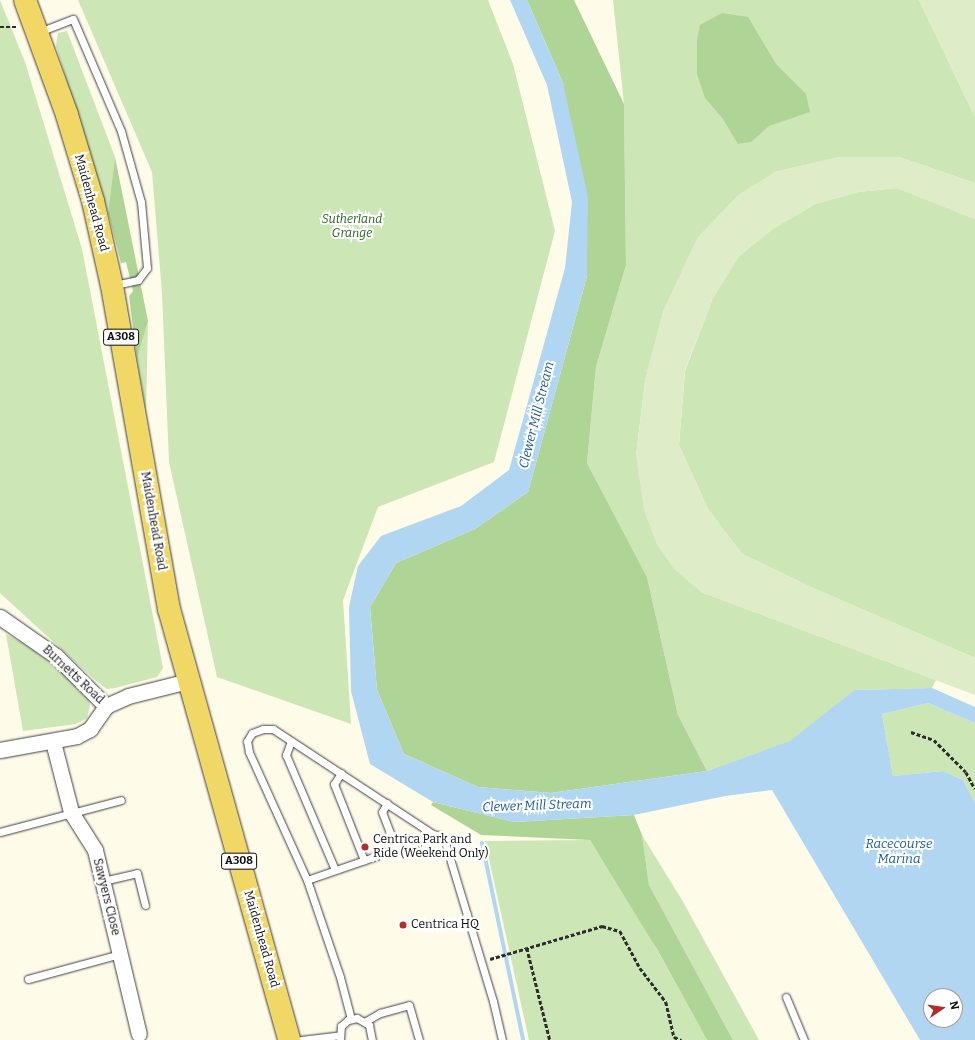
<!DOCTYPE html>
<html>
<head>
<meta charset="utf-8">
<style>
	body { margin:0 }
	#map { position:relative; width:975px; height:1040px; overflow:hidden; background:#fefbe9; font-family:Bitter,serif }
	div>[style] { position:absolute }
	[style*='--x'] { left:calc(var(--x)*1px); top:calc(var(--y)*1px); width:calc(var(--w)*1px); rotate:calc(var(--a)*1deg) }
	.green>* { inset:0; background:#cce6b6 }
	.forest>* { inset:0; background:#afd596 }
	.pitch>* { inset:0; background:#deedc7 }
	.water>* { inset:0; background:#b1d6f2 }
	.stream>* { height:4px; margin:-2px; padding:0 2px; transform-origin:2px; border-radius:2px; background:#b1d6f2 }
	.path>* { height:2.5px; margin-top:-1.25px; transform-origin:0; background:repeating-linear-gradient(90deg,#2d2d2d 0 4px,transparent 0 6px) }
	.roads { filter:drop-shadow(0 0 1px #3e3e3e) drop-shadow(0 0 1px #3e3e3e) }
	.service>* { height:7px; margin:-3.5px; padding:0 3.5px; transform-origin:3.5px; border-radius:3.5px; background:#fff }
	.minor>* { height:15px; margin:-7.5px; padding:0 7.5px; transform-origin:7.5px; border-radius:7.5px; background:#fff }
	.primary>* { height:22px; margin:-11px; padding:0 11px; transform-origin:11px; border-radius:11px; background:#f1d766 }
	.dots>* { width:11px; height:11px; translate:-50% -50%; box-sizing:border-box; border:2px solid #fff; border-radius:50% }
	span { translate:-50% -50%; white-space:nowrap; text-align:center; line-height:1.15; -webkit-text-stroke:4px #fff; paint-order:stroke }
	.shield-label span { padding:1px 3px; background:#fff; border:1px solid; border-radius:3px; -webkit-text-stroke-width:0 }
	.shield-label { font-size:11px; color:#0b0b0b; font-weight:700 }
	.street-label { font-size:12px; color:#0b0b0b }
	.park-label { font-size:12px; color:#295e1f; font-style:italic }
	.poi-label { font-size:12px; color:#0b0b0b }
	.left { translate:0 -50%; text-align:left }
	.water-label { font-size:13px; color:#1c5995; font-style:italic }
	.north { position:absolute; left:923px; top:988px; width:40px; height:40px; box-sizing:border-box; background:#fff; border:1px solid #9d9d9d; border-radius:50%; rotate:77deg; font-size:11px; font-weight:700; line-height:16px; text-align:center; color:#0b0b0b }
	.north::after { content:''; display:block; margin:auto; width:14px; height:18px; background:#b22c2b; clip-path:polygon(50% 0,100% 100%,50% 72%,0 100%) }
</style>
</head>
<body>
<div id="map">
	<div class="green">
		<div style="clip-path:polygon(0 0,25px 62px,82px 249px,163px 668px,157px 677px,115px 688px,107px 689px,96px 681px,0 593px)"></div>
		<div style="clip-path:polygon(78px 0,488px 0,513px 64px,555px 231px,494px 462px,378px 507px,343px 600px,351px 724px,217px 677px,169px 462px,162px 293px,152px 172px)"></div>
		<div style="clip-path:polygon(613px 0,919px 0,975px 117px,975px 183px,899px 157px,839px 157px,775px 172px,664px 309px,645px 381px,636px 456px,701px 592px,936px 680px,932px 688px,854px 690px,791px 741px,707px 771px,678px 715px,647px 577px,587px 463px,596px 367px,626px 265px,624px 104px)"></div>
		<div style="clip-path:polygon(67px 31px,115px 157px,108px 212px,56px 46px,58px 33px)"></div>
		<div style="clip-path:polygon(897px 188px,975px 219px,975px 658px,813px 588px,742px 554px,708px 509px,679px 445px,685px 371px,713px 298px,739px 256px,774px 228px,815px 204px,858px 192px)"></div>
		<div style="clip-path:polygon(148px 321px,146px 411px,137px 359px)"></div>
		<div style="clip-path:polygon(6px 634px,32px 648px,87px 693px,90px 705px,87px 718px,76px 724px,23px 731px)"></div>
		<div style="clip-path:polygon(928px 703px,975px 723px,975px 803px,963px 780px,943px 771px,893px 776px,882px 714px)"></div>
		<div style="clip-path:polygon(642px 835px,682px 900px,759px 1040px,733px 1040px,649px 885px)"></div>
		<div style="clip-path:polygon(590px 840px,645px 928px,707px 1040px,529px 1040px,485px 841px)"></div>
	</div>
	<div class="forest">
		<div style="clip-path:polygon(527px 0,574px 0,624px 104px,626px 265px,596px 367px,587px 463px,647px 577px,678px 715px,707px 771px,551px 793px,478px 787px,404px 754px,377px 690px,370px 607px,396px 563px,475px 529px,528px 492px,587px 276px,563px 83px)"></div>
		<div style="clip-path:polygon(722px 13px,748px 17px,776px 64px,806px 94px,810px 112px,769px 126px,751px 142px,738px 144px,723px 119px,705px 98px,697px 74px,697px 40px,700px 25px)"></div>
		<div style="clip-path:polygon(115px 157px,148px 321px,137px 359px,129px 296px,133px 291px,126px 262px,121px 263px,108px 212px)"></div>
		<div style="clip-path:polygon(433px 802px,514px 822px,634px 815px,642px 835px,649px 885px,733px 1040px,707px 1040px,658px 951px,590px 840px,481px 835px,431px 805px)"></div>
	</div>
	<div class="pitch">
		<div style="clip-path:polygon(919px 0,975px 0,975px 117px)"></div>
		<div style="clip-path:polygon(839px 157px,899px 157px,975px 183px,975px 219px,896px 188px,858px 192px,815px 204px,774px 228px,739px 256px,713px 298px,685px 370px,679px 445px,708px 509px,742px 554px,813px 588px,975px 658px,975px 695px,701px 592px,674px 569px,657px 545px,644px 510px,636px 456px,645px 380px,664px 309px,697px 238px,738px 195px,775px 172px)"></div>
	</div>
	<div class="water">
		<div style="clip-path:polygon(evenodd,510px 0,527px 0,563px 83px,588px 197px,587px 276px,528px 492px,475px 529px,396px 563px,370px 607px,377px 690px,404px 754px,478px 787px,551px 793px,707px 771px,790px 741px,854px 690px,932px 688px,975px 707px,975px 723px,928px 703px,882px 714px,893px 776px,943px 771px,963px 780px,975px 803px,975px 1040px,920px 1040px,772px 790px,725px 796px,634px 815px,514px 822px,433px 802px,370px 764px,351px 691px,349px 607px,358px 566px,381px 536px,461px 506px,509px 470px,565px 268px,572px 202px,547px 85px,510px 0,931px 996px,955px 996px,955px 1020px,931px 1020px,931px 996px)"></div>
	</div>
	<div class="stream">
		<div style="--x:482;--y:843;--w:201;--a:78.2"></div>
	</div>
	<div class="path">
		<div style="--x:0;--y:27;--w:18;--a:0"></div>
		<div style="--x:911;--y:732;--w:24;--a:19"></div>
		<div style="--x:934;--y:740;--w:45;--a:45"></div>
		<div style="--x:966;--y:772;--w:19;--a:62"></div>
		<div style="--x:527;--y:948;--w:95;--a:76"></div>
		<div style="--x:490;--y:959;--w:117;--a:-16.4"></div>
		<div style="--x:602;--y:926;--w:19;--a:16"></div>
		<div style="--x:620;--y:931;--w:42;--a:61.6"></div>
		<div style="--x:640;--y:968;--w:43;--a:52.6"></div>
		<div style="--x:666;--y:1002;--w:36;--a:77"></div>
		<div style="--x:674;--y:1037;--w:8;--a:23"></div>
	</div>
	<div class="roads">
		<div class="service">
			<div style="--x:39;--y:32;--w:36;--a:-21"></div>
			<div style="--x:73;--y:19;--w:122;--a:66.8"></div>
			<div style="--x:121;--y:131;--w:74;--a:74.3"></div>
			<div style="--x:141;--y:202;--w:66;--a:84.8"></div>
			<div style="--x:147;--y:268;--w:15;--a:127"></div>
			<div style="--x:138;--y:280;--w:24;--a:168"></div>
			<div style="--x:291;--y:741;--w:15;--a:110"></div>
			<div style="--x:286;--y:755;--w:125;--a:66.9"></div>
			<div style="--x:341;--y:773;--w:13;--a:122"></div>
			<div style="--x:334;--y:784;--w:82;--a:68.5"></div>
			<div style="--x:387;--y:803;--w:10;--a:119"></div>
			<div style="--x:382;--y:812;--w:40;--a:69"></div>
			<div style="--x:0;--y:832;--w:125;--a:-14.8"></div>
			<div style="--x:307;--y:880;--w:138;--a:-19.1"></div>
			<div style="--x:103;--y:881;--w:35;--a:-13"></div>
			<div style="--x:137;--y:873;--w:33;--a:76"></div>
			<div style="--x:28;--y:979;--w:95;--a:-15.2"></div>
			<div style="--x:786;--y:997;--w:47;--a:67.3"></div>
			<div style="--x:351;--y:1019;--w:43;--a:-104.7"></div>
			<div style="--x:340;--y:977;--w:102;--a:-108.8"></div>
			<div style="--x:307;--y:880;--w:141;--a:-114.4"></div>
			<div style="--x:249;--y:752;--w:11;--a:-100"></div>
			<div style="--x:247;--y:741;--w:9;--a:-58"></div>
			<div style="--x:252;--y:733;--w:12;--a:-20"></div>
			<div style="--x:263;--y:729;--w:10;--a:0"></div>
			<div style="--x:273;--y:729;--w:206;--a:33.3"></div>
			<div style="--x:445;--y:842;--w:166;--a:73.2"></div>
			<div style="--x:493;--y:1001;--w:40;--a:77"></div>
			<div style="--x:366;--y:1021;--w:16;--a:-30"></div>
			<div style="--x:380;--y:1013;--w:30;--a:-15"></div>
			<div style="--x:409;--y:1005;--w:36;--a:74"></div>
			<div style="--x:301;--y:1040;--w:38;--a:-7"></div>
			<div style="--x:340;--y:1040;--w:14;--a:-86"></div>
			<div style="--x:341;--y:1026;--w:9;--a:-41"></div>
			<div style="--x:348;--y:1020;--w:9;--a:-13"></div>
			<div style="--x:357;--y:1018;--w:14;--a:30"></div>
			<div style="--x:369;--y:1025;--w:15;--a:79"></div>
		</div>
		<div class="minor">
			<div style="--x:0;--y:617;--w:68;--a:34.9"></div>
			<div style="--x:56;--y:656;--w:71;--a:45"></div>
			<div style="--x:53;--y:742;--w:72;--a:75.6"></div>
			<div style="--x:71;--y:812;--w:45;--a:57.7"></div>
			<div style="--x:95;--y:850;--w:189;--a:76.6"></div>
			<div style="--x:0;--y:750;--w:78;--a:-10.3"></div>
			<div style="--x:77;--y:736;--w:15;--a:-28"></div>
			<div style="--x:90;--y:729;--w:28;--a:-55"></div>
			<div style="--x:106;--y:706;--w:24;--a:-24"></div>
			<div style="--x:128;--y:696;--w:62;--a:-14"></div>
		</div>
		<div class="primary">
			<div style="--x:25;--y:0;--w:122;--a:69.9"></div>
			<div style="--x:67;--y:115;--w:90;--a:73.2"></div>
			<div style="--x:93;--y:201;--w:87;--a:77.4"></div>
			<div style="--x:112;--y:286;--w:328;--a:80"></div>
			<div style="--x:169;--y:609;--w:447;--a:74.4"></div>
		</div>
	</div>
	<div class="dots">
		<div style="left:365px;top:847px;background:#b22c2b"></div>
		<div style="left:403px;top:925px;background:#b22c2b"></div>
	</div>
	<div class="shield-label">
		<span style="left:121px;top:337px">A308</span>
		<span style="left:239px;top:861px">A308</span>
	</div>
	<div class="street-label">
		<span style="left:91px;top:203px;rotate:75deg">Maidenhead Road</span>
		<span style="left:153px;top:521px;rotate:80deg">Maidenhead Road</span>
		<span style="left:73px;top:675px;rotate:43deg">Burnetts Road</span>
		<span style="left:106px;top:897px;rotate:76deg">Sawyers Close</span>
		<span style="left:261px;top:939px;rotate:74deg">Maidenhead Road</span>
	</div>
	<div class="park-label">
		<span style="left:352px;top:227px">Sutherland<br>Grange</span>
	</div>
	<div class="poi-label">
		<span class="left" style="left:373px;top:847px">Centrica Park and<br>Ride (Weekend Only)</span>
		<span class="left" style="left:411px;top:925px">Centrica HQ</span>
	</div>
	<div class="water-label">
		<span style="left:537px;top:415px;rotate:-76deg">Clewer Mill Stream</span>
		<span style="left:537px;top:806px;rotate:-2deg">Clewer Mill Stream</span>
		<span style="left:899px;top:852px">Racecourse<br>Marina</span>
	</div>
	<div class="north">N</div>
</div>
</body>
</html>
